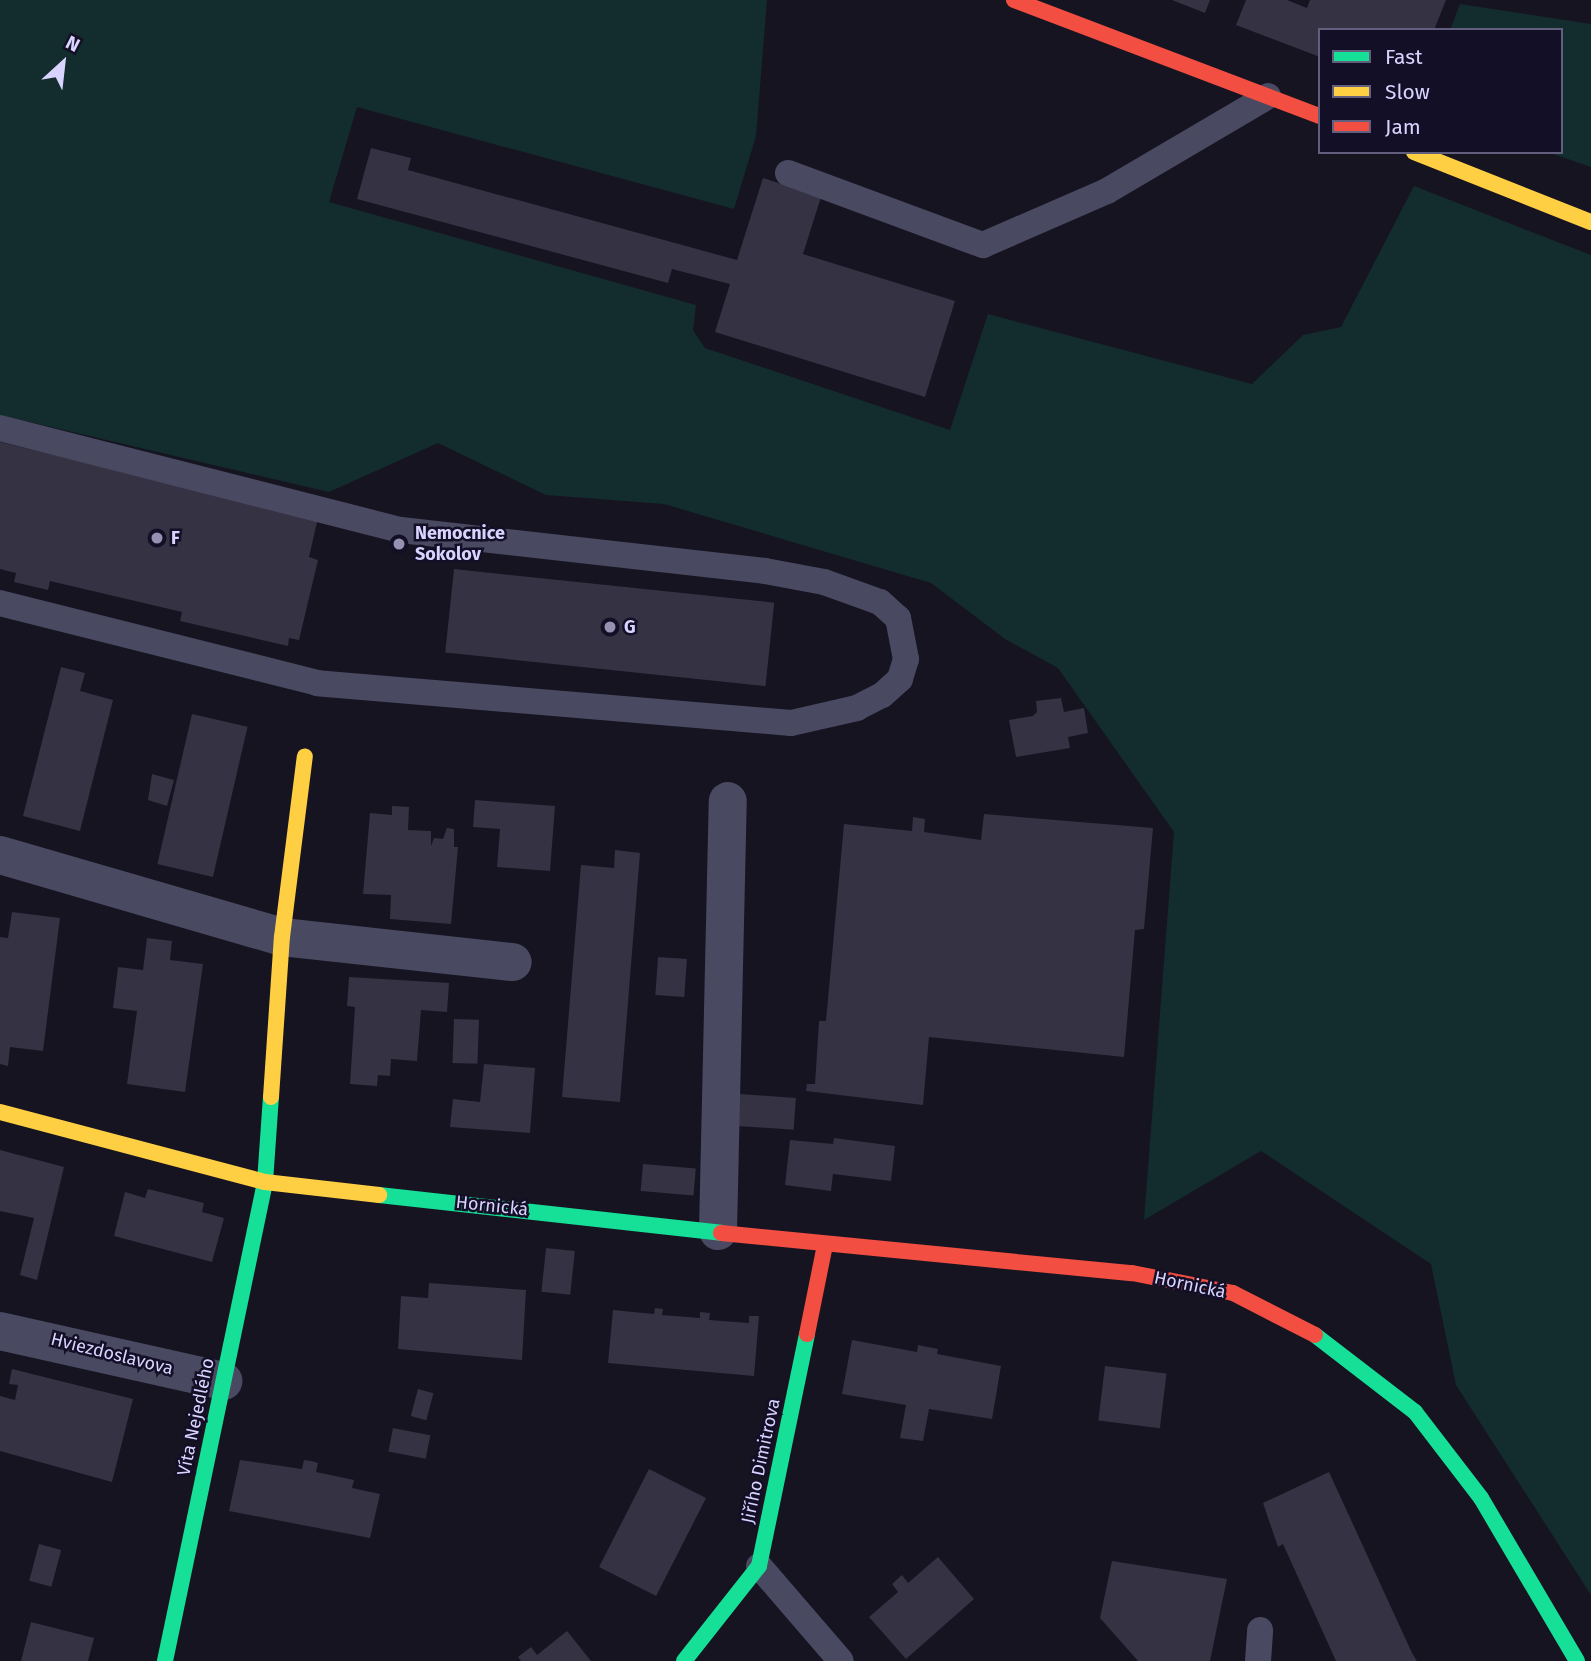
<!DOCTYPE html>
<html>
<head>
<meta charset="utf-8">
<style>
	body { margin:0 }
	#map { position:relative; width:1591px; height:1661px; overflow:hidden; background:#161421; font-family:"Fira Sans",sans-serif }
	div>[style] { position:absolute }
	[style*='--x'] { left:calc(var(--x)*1px); top:calc(var(--y)*1px); width:calc(var(--w)*1px); rotate:calc(var(--a)*1deg) }
	.green>* { inset:0; background:#132c2d }
	.building>* { inset:0; background:#343243; transform-origin:0 0 }
	.lane>* { height:26px; margin:-13px; padding:0 13px; transform-origin:13px; border-radius:13px; background:#4a4962 }
	.street>* { height:38px; margin:-19px; padding:0 19px; transform-origin:19px; border-radius:19px; background:#4a4962 }
	.fast>* { height:16px; margin:-8px; padding:0 8px; transform-origin:8px; border-radius:8px; background:#16e098 }
	.slow>* { height:16px; margin:-8px; padding:0 8px; transform-origin:8px; border-radius:8px; background:#ffcf43 }
	.jam>* { height:16px; margin:-8px; padding:0 8px; transform-origin:8px; border-radius:8px; background:#f24e42 }
	.dots>* { width:19px; height:19px; translate:-50% -50%; box-sizing:border-box; border:4px solid #130f26; border-radius:50% }
	span { translate:-50% -50%; white-space:nowrap; text-align:center; line-height:1.15; -webkit-text-stroke:5px #130f26; paint-order:stroke }
	.poi-label { font-size:18px; color:#d9d4ff; font-weight:700 }
	.left { translate:0 -50%; text-align:left }
	.street-label { font-size:18px; color:#d9d4ff }
	.legend { position:absolute; left:1318px; top:28px; width:245px; height:126px; box-sizing:border-box; background:#130f26; border:2px solid #625e7d; margin:0; padding:9px 12px; list-style:none; font-size:21px; color:#d9d4ff }
	.legend li { display:flex; align-items:center; gap:14px; height:35px }
	.legend b { width:35px; border:2px solid #625e7d }
	.north { position:absolute; left:28px; top:28px; width:70px; height:70px; -webkit-text-stroke:5px #130f26; paint-order:stroke; rotate:27deg; font-size:19px; font-weight:700; line-height:28px; text-align:center; color:#d9d4ff }
	.north::after { content:''; display:block; margin:auto; width:24px; height:32px; background:#d9d4ff; clip-path:polygon(50% 0,100% 100%,50% 72%,0 100%) }
</style>
</head>
<body>
<div id="map">
	<div class="green">
		<div style="clip-path:polygon(0 0,767px 0,756px 136px,734px 209px,357px 107px,329px 202px,696px 305px,693px 330px,705px 348px,950px 430px,988px 314px,1252px 384px,1303px 335px,1341px 327px,1414px 186px,1591px 255px,1591px 1595px,1456px 1385px,1431px 1264px,1261px 1151px,1144px 1220px,1174px 832px,1058px 668px,1005px 639px,931px 583px,664px 504px,546px 495px,438px 443px,329px 492px,0 415px)"></div>
		<div style="clip-path:polygon(1460px 4px,1591px 24px,1591px 167px,1547px 152px,1561px 152px,1561px 30px,1450px 30px)"></div>
	</div>
	<div class="building">
		<div style="clip-path:polygon(1172px 0,1210px 0,1205px 13px)"></div>
		<div style="clip-path:polygon(1246px 0,1287px 0,1307px 8px,1310px 0,1446px 0,1434px 30px,1320px 30px,1320px 57px,1236px 25px)"></div>
		<div style="clip-path:polygon(371px 148px,411px 158px,408px 170px,737px 260px,763px 178px,821px 197px,803px 254px,955px 301px,925px 397px,715px 332px,730px 284px,672px 269px,668px 283px,357px 199px)"></div>
		<div style="clip-path:polygon(0 442px,318px 518px,309px 557px,318px 560px,299px 640px,289px 638px,288px 646px,180px 621px,182px 612px,50px 581px,48px 590px,14px 582px,16px 573px,0 569px)"></div>
		<div style="left:454px;top:569px;width:322px;height:84px;rotate:6deg"></div>
		<div style="clip-path:polygon(61px 667px,85px 673px,80px 691px,113px 700px,80px 831px,23px 816px)"></div>
		<div style="clip-path:polygon(1061px 698px,1064px 712px,1084px 708px,1088px 733px,1068px 737px,1070px 748px,1016px 757px,1009px 720px,1033px 716px,1037px 712px,1036px 701px)"></div>
		<div style="left:192px;top:714px;width:57px;height:154px;rotate:13deg"></div>
		<div style="clip-path:polygon(152px 774px,174px 780px,167px 806px,148px 800px)"></div>
		<div style="clip-path:polygon(475px 800px,555px 806px,550px 871px,497px 867px,500px 829px,473px 827px)"></div>
		<div style="clip-path:polygon(392px 806px,409px 807px,408px 830px,431px 831px,431px 846px,434px 838px,443px 839px,447px 828px,454px 829px,454px 847px,458px 847px,451px 924px,390px 919px,391px 895px,363px 894px,370px 813px,392px 815px)"></div>
		<div style="clip-path:polygon(984px 814px,1153px 828px,1144px 929px,1135px 930px,1124px 1057px,929px 1037px,923px 1105px,806px 1091px,807px 1084px,815px 1084px,819px 1021px,826px 1021px,844px 824px,912px 831px,913px 817px,925px 819px,924px 832px,981px 840px)"></div>
		<div style="clip-path:polygon(615px 850px,640px 853px,620px 1102px,562px 1097px,581px 865px,614px 868px)"></div>
		<div style="clip-path:polygon(12px 912px,60px 918px,43px 1051px,10px 1047px,8px 1066px,0 1064px,0 937px,8px 938px)"></div>
		<div style="clip-path:polygon(147px 938px,172px 941px,170px 960px,203px 964px,185px 1092px,127px 1084px,137px 1011px,113px 1008px,118px 967px,143px 970px)"></div>
		<div style="left:658px;top:957px;width:29px;height:38px;rotate:4deg"></div>
		<div style="clip-path:polygon(349px 977px,449px 983px,447px 1012px,421px 1010px,417px 1061px,391px 1059px,390px 1076px,378px 1075px,377px 1086px,350px 1084px,355px 1007px,347px 1006px)"></div>
		<div style="left:454px;top:1019px;width:25px;height:44px;rotate:2deg"></div>
		<div style="clip-path:polygon(484px 1064px,535px 1068px,530px 1133px,450px 1127px,453px 1099px,480px 1102px)"></div>
		<div style="left:740px;top:1094px;width:56px;height:32px;rotate:4deg"></div>
		<div style="clip-path:polygon(834px 1138px,895px 1146px,891px 1181px,833px 1174px,831px 1191px,785px 1185px,790px 1140px,833px 1144px)"></div>
		<div style="clip-path:polygon(0 1150px,64px 1167px,37px 1280px,20px 1275px,34px 1218px,0 1211px)"></div>
		<div style="left:643px;top:1164px;width:53px;height:27px;rotate:5deg"></div>
		<div style="clip-path:polygon(148px 1189px,204px 1203px,202px 1212px,224px 1218px,212px 1262px,114px 1236px,125px 1192px,145px 1198px)"></div>
		<div style="left:546px;top:1248px;width:29px;height:44px;rotate:6deg"></div>
		<div style="clip-path:polygon(429px 1283px,526px 1290px,522px 1360px,398px 1349px,401px 1296px,428px 1298px)"></div>
		<div style="clip-path:polygon(655px 1308px,663px 1309px,662px 1315px,700px 1318px,700px 1312px,710px 1313px,709px 1320px,749px 1323px,749px 1316px,759px 1316px,754px 1376px,608px 1363px,613px 1310px,654px 1314px)"></div>
		<div style="clip-path:polygon(852px 1340px,917px 1352px,918px 1345px,938px 1349px,937px 1354px,1001px 1366px,992px 1419px,929px 1409px,923px 1441px,900px 1438px,906px 1405px,842px 1394px)"></div>
		<div style="left:1105px;top:1366px;width:62px;height:55px;rotate:7deg"></div>
		<div style="clip-path:polygon(12px 1369px,133px 1399px,112px 1482px,0 1451px,0 1396px,15px 1400px,18px 1385px,9px 1384px)"></div>
		<div style="left:418px;top:1389px;width:16px;height:28px;rotate:15deg"></div>
		<div style="left:393px;top:1428px;width:38px;height:24px;rotate:11deg"></div>
		<div style="clip-path:polygon(240px 1460px,302px 1469px,304px 1460px,311px 1461px,318px 1463px,316px 1472px,354px 1480px,352px 1488px,380px 1494px,370px 1538px,229px 1511px)"></div>
		<div style="left:649px;top:1469px;width:64px;height:110px;rotate:27deg"></div>
		<div style="clip-path:polygon(1329px 1472px,1412px 1653px,1417px 1661px,1336px 1661px,1283px 1544px,1278px 1547px,1263px 1503px)"></div>
		<div style="left:39px;top:1544px;width:23px;height:38px;rotate:15deg"></div>
		<div style="clip-path:polygon(938px 1557px,974px 1599px,906px 1659px,869px 1617px,898px 1592px,892px 1584px,902px 1575px,908px 1583px)"></div>
		<div style="clip-path:polygon(1112px 1561px,1227px 1579px,1210px 1661px,1138px 1661px,1100px 1618px)"></div>
		<div style="clip-path:polygon(31px 1622px,94px 1638px,88px 1661px,21px 1661px)"></div>
		<div style="clip-path:polygon(567px 1631px,591px 1661px,521px 1661px,518px 1657px,531px 1647px,537px 1655px)"></div>
	</div>
	<div class="lane">
		<div style="--x:788;--y:173;--w:208;--a:20.3"></div>
		<div style="--x:983;--y:245;--w:135;--a:-23.5"></div>
		<div style="--x:1107;--y:191;--w:187;--a:-30.5"></div>
		<div style="--x:0;--y:428;--w:414;--a:14.3"></div>
		<div style="--x:401;--y:530;--w:366;--a:6.4"></div>
		<div style="--x:765;--y:571;--w:60;--a:10.6"></div>
		<div style="--x:824;--y:582;--w:59;--a:19.7"></div>
		<div style="--x:880;--y:602;--w:24;--a:42"></div>
		<div style="--x:898;--y:618;--w:42;--a:79"></div>
		<div style="--x:906;--y:659;--w:21;--a:107"></div>
		<div style="--x:900;--y:679;--w:24;--a:138"></div>
		<div style="--x:882;--y:695;--w:28;--a:153"></div>
		<div style="--x:857;--y:708;--w:68;--a:167.2"></div>
		<div style="--x:791;--y:723;--w:475;--a:-175.2"></div>
		<div style="--x:318;--y:683;--w:328;--a:-165.9"></div>
		<div style="--x:759;--y:1566;--w:125;--a:49.2"></div>
		<div style="--x:1258;--y:1661;--w:31;--a:-86"></div>
	</div>
	<div class="street">
		<div style="--x:0;--y:855;--w:294;--a:16.2"></div>
		<div style="--x:282;--y:937;--w:232;--a:6.2"></div>
		<div style="--x:718;--y:1231;--w:430;--a:-88.7"></div>
		<div style="--x:0;--y:1331;--w:229;--a:12.6"></div>
	</div>
	<div class="fast">
		<div style="--x:379;--y:1195;--w:344;--a:6.3"></div>
		<div style="--x:1315;--y:1335;--w:126;--a:37.6"></div>
		<div style="--x:1415;--y:1412;--w:108;--a:52.5"></div>
		<div style="--x:1481;--y:1498;--w:189;--a:59.5"></div>
		<div style="--x:165;--y:1661;--w:489;--a:-78.2"></div>
		<div style="--x:265;--y:1182;--w:85;--a:-86"></div>
		<div style="--x:684;--y:1661;--w:121;--a:-51.7"></div>
		<div style="--x:759;--y:1566;--w:237;--a:-78.3"></div>
	</div>
	<div class="slow">
		<div style="--x:1414;--y:152;--w:190;--a:21.6"></div>
		<div style="--x:271;--y:1097;--w:160;--a:-86.1"></div>
		<div style="--x:282;--y:937;--w:182;--a:-82.8"></div>
		<div style="--x:0;--y:1112;--w:274;--a:14.8"></div>
		<div style="--x:265;--y:1182;--w:115;--a:6.5"></div>
	</div>
	<div class="jam">
		<div style="--x:1014;--y:0;--w:327;--a:20.8"></div>
		<div style="--x:721;--y:1233;--w:413;--a:5.6"></div>
		<div style="--x:1132;--y:1273;--w:103;--a:11.2"></div>
		<div style="--x:1233;--y:1293;--w:92;--a:27.1"></div>
		<div style="--x:807;--y:1334;--w:91;--a:-78.6"></div>
	</div>
	<div class="dots">
		<div style="left:157px;top:538px;background:#9591b1"></div>
		<div style="left:399px;top:544px;background:#9591b1"></div>
		<div style="left:610px;top:627px;background:#9591b1"></div>
	</div>
	<div class="poi-label">
		<span class="left" style="left:415px;top:544px">Nemocnice<br>Sokolov</span>
		<span class="left" style="left:171px;top:538px">F</span>
		<span class="left" style="left:624px;top:627px">G</span>
	</div>
	<div class="street-label">
		<span style="left:492px;top:1206px;rotate:6deg">Hornická</span>
		<span style="left:1190px;top:1285px;rotate:12deg">Hornická</span>
		<span style="left:112px;top:1354px;rotate:14deg">Hviezdoslavova</span>
		<span style="left:196px;top:1417px;rotate:-78deg">Víta Nejedlého</span>
		<span style="left:761px;top:1461px;rotate:-78deg">Jiřího Dimitrova</span>
	</div>
	<ul class="legend">
	<li><b style="height:9px;background:#16e098"></b>Fast</li>
	<li><b style="height:9px;background:#ffcf43"></b>Slow</li>
	<li><b style="height:9px;background:#f24e42"></b>Jam</li>
	</ul>
	<div class="north">N</div>
</div>
</body>
</html>
